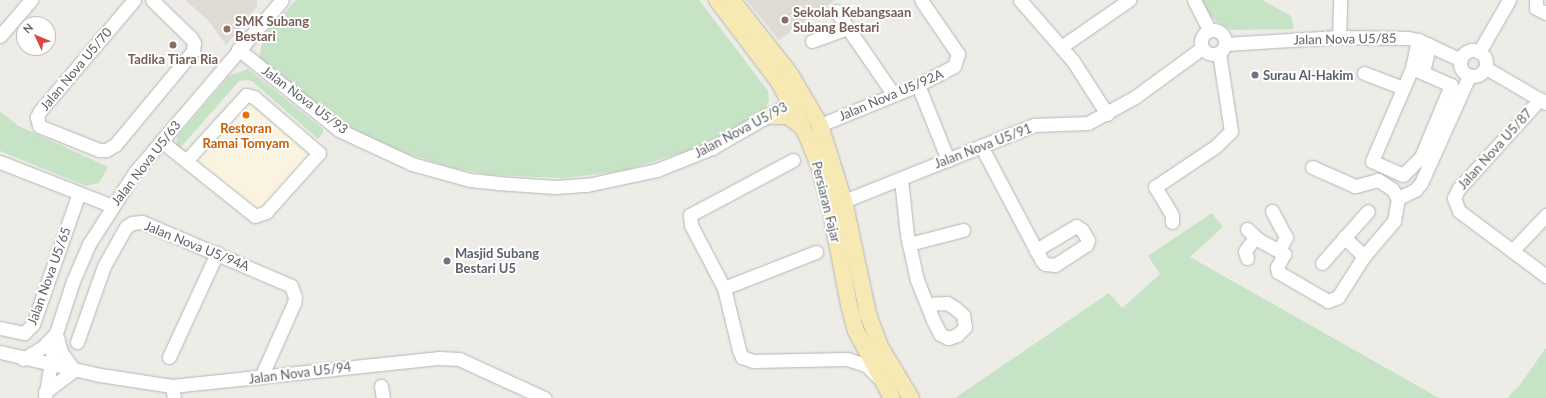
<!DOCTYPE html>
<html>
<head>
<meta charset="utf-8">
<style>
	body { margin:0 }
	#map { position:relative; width:1546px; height:398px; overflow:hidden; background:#eeece6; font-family:Lato,sans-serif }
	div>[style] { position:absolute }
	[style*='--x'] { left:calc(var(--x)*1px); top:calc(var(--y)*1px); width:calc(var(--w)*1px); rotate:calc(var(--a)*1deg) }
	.commercial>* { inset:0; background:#faf3df }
	.education>* { inset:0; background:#dedbd4 }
	.green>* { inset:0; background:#c7e3c5 }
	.roads { filter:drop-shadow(0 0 1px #b3b6b9) drop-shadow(0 0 1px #b3b6b9) }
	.minor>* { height:13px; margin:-6.5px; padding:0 6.5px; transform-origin:6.5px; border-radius:6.5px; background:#fff }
	.minor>.ring { margin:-6.5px; padding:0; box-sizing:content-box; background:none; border:13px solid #fff; border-radius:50% }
	.major>* { height:16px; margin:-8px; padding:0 8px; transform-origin:8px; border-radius:8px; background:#f6e9b3 }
	.dots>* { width:11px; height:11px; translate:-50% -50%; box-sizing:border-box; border:2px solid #fff; border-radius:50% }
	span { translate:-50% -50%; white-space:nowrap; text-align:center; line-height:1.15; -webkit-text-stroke:4px #fff; paint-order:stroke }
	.education-label { font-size:13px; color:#785e54; font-weight:700 }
	.left { translate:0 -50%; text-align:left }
	.street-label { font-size:13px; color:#5e6165 }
	.worship-label { font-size:13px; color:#5b616d; font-weight:700 }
	.food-label { font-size:13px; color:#c56008; font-weight:700 }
	.north { position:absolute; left:16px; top:16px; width:40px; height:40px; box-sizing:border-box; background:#fff; border:1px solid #bfc0c1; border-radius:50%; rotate:314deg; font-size:11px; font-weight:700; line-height:16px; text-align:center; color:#5e6165 }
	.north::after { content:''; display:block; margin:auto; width:14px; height:18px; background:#d64944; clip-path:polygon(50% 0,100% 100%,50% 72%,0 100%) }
</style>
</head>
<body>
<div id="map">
	<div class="commercial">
		<div style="clip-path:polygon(245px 100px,311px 156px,260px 211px,251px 211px,190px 161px)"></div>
	</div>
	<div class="education">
		<div style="clip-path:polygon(185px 0,257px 0,257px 7px,226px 45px,208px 20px)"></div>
		<div style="clip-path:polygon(746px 0,835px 0,779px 40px)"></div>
	</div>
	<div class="green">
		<div style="clip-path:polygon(296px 0,699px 0,768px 91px,769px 100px,764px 111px,695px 149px,623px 171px,564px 178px,490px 175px,453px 168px,408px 154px,343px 126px,259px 58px,264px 35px)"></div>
		<div style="clip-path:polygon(1199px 0,1262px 0,1291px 16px,1294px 29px,1230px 30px,1210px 17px)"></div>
		<div style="clip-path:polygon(248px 69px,323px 129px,323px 133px,318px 139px,252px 81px,246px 80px,239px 81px,181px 147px,187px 154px,176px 146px,177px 137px,229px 76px)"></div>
		<div style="clip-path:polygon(0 111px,17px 125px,108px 167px,99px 183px,86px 186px,0 151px)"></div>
		<div style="clip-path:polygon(1212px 213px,1223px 227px,1190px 257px,1439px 398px,955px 398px,1109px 293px,1122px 308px,1160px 274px,1148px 256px)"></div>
		<div style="clip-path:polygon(1546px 348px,1546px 398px,1507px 398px,1519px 386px)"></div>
	</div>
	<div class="roads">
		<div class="minor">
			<div style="--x:134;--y:0;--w:145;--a:130.3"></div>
			<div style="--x:40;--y:111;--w:7;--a:117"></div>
			<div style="--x:37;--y:117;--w:9;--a:77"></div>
			<div style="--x:39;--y:126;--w:65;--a:21.8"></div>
			<div style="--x:99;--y:150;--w:7;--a:0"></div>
			<div style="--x:106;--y:150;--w:10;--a:-29"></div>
			<div style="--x:115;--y:145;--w:122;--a:-50.3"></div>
			<div style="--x:193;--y:51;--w:8;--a:-83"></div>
			<div style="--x:194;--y:43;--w:6;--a:-121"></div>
			<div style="--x:191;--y:38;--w:54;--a:-135.7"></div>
			<div style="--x:1020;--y:0;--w:81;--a:49"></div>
			<div style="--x:1073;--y:61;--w:63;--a:57.3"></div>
			<div style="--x:1194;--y:0;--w:34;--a:63"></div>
			<div style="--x:1536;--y:0;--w:8;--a:90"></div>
			<div style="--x:1536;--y:8;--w:11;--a:27"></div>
			<div style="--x:836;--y:11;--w:102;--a:55.4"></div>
			<div class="ring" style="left:1201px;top:30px;width:11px;height:11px"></div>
			<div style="--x:0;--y:36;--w:48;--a:-49.3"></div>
			<div style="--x:1339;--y:37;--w:37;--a:-88"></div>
			<div style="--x:812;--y:41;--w:38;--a:-20"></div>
			<div style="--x:1225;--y:44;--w:114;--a:-3.5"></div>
			<div style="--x:1339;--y:37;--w:69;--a:0.8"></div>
			<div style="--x:1408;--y:38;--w:12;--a:14"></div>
			<div style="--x:1420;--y:41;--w:45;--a:24.9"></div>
			<div style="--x:1061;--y:47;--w:83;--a:-34.7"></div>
			<div style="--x:238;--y:49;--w:129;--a:38.7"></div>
			<div style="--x:339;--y:130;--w:81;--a:25"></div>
			<div style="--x:412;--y:164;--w:60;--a:15.4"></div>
			<div style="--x:470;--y:180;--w:27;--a:6"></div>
			<div style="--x:497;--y:183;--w:58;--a:3.9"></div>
			<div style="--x:555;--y:187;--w:32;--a:-4"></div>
			<div style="--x:587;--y:185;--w:72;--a:-12.1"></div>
			<div style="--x:657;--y:170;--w:59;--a:-21.8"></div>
			<div style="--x:712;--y:148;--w:100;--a:-29.9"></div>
			<div class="ring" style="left:1460px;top:50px;width:13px;height:13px"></div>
			<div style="--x:1479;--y:52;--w:60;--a:-60"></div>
			<div style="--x:1412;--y:68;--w:43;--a:23.6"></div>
			<div style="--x:1451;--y:85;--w:78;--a:112.6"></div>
			<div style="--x:1421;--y:157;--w:25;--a:135"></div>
			<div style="--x:1403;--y:175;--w:34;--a:-156"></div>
			<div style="--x:1372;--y:161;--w:101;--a:-66.7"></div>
			<div style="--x:1412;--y:68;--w:29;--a:-78"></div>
			<div style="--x:1486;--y:68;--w:69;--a:30.3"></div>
			<div style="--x:1423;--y:72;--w:28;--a:-77"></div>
			<div style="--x:1364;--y:73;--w:42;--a:21"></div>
			<div style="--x:918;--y:85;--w:81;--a:68.2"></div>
			<div style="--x:1540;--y:99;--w:120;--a:132.3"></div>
			<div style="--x:1459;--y:188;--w:11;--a:117"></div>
			<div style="--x:1454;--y:198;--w:14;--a:69"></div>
			<div style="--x:1459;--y:211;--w:109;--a:36.8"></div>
			<div style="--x:820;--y:125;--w:106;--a:-22.2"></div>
			<div style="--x:918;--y:85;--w:41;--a:-27.8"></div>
			<div style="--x:954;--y:66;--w:13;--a:-72"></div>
			<div style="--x:958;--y:54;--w:65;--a:-124.4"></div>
			<div style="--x:161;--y:141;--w:120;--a:38.6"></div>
			<div style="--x:255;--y:216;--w:12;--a:-20"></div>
			<div style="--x:266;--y:212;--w:79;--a:-48.1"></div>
			<div style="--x:319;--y:153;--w:86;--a:-139.3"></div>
			<div style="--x:254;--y:97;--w:8;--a:-166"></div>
			<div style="--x:246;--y:95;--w:89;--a:132.3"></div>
			<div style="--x:981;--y:146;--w:118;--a:62.1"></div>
			<div style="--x:1036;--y:250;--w:13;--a:61"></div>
			<div style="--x:1042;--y:261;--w:4;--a:45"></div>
			<div style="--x:1045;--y:264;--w:10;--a:6"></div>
			<div style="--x:1055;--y:265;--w:37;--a:-33"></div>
			<div style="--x:1086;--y:245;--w:5;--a:-68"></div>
			<div style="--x:1088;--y:240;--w:12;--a:-121"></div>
			<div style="--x:1082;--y:230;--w:7;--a:-146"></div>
			<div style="--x:1076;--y:226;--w:47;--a:149"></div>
			<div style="--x:793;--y:160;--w:117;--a:151.9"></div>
			<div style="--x:690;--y:215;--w:10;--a:84"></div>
			<div style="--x:691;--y:225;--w:71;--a:62.4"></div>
			<div style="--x:724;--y:288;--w:64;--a:76.4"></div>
			<div style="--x:739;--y:350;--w:8;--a:67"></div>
			<div style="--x:742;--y:357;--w:12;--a:20"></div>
			<div style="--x:753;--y:361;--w:94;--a:-1.2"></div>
			<div style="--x:847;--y:359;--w:20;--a:18"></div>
			<div style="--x:866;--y:365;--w:16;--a:45"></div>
			<div style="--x:0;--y:162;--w:120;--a:21.4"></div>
			<div style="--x:901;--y:179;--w:56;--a:83.9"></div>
			<div style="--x:907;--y:235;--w:46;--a:77.5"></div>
			<div style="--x:917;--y:280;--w:43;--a:68.2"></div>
			<div style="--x:933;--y:320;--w:16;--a:63"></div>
			<div style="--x:940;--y:334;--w:9;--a:27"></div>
			<div style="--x:948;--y:338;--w:9;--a:-18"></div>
			<div style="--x:957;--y:335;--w:11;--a:-45"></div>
			<div style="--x:965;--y:327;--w:12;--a:-99"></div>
			<div style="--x:963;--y:315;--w:11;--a:-139"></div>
			<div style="--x:955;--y:308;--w:9;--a:-148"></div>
			<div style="--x:947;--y:303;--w:20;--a:177"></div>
			<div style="--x:1398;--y:198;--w:19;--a:-25"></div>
			<div style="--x:1415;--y:190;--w:9;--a:-49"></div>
			<div style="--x:1421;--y:183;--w:117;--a:-65.8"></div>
			<div style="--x:844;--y:201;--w:205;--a:-21.8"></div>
			<div style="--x:1034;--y:125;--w:54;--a:-2.1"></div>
			<div style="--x:1088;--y:123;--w:54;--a:-29"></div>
			<div style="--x:1135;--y:97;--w:83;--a:-36.2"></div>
			<div style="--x:1272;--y:211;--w:30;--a:62"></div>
			<div style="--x:1286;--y:237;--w:15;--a:118"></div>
			<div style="--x:1172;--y:222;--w:7;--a:-90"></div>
			<div style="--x:1172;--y:215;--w:33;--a:-121"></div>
			<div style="--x:1155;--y:187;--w:73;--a:-33.9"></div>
			<div style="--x:1216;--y:146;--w:21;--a:-45"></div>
			<div style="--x:1231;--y:131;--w:79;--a:-98.7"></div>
			<div style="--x:1247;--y:229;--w:16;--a:43"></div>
			<div style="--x:1259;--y:240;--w:29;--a:29"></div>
			<div style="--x:1284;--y:254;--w:15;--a:118"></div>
			<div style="--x:1277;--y:267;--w:5;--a:79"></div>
			<div style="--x:1278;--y:272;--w:58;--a:30.1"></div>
			<div style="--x:1328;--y:301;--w:11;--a:-22"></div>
			<div style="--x:1338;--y:297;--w:49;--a:-57.6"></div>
			<div style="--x:1364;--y:256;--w:46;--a:-49.4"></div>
			<div style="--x:1394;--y:221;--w:23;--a:-80"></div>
			<div style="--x:1398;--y:198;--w:11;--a:-124"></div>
			<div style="--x:1392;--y:189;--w:17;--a:-147"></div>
			<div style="--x:1378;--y:180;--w:24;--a:165"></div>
			<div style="--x:1355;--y:186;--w:47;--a:-156.2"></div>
			<div style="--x:1344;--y:237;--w:28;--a:44"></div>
			<div style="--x:909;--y:244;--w:56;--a:-14.5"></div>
			<div style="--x:1512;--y:251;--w:50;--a:-46.6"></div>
			<div style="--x:1247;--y:258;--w:7;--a:-106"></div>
			<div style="--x:1245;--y:251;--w:17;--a:-54"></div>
			<div style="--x:1322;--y:263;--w:69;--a:-48.5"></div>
			<div style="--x:724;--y:288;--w:99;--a:-21.4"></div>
			<div style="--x:0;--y:328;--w:25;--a:12"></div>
			<div style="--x:24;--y:333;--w:13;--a:-45"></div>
			<div style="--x:33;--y:324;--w:139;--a:-70.7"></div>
			<div style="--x:57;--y:337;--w:16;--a:75"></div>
			<div style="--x:61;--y:352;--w:22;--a:54"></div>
			<div style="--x:77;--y:342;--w:81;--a:-70.4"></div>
			<div style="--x:104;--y:266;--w:45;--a:-60.6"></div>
			<div style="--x:126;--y:227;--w:7;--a:-34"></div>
			<div style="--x:132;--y:223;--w:10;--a:-6"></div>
			<div style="--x:142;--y:222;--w:162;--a:23.2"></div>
			<div style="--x:291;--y:286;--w:12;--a:70"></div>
			<div style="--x:295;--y:297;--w:6;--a:99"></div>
			<div style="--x:294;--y:303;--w:81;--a:114"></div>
			<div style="--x:0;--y:352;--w:103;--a:13"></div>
			<div style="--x:100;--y:375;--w:73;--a:8.7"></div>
			<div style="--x:172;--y:386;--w:267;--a:-6"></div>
			<div style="--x:438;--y:358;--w:21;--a:3"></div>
			<div style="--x:459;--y:359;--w:94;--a:24.6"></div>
			<div style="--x:169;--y:357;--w:115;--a:-65.2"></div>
			<div style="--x:23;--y:359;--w:23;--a:-31"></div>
			<div style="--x:43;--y:347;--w:19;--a:-47"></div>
			<div style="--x:172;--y:386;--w:12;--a:81"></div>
			<div style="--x:381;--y:386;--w:12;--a:81"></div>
			<div style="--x:45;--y:392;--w:36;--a:-37"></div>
			<div style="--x:45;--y:398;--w:66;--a:-80.4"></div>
			<div style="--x:56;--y:333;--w:55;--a:-71.9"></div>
			<div style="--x:73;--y:281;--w:40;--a:-66.6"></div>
			<div style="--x:89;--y:244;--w:85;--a:-57.4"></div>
			<div style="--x:135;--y:172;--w:226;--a:-49.5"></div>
		</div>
		<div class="major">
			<div style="--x:717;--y:0;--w:103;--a:52.9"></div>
			<div style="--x:779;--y:82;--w:61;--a:62.6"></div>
			<div style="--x:807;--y:136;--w:35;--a:68"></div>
			<div style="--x:820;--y:169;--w:38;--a:75"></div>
			<div style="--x:830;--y:206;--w:101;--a:79.1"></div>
			<div style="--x:849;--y:305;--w:27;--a:75"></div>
			<div style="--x:856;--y:331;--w:76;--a:61.8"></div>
			<div style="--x:732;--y:0;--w:94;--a:51.9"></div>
			<div style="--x:790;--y:74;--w:59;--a:59.5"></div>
			<div style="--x:820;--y:125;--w:80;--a:72.5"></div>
			<div style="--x:844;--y:201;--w:116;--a:78"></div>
			<div style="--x:868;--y:314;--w:33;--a:70"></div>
			<div style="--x:879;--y:345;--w:62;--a:58.9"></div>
			<div style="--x:769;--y:116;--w:19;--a:0"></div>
			<div style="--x:788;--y:116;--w:18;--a:38"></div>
		</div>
	</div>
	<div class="dots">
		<div style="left:785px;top:20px;background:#8d6e63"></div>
		<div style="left:227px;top:29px;background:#8d6e63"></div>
		<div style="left:173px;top:45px;background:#8d6e63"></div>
		<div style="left:1255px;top:75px;background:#6b7280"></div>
		<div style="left:246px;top:115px;background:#e8710a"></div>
		<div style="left:447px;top:261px;background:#6b7280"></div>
	</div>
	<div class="education-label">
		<span class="left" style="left:793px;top:20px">Sekolah Kebangsaan<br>Subang Bestari</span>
		<span class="left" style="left:235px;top:29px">SMK Subang<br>Bestari</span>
		<span style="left:173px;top:59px">Tadika Tiara Ria</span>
	</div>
	<div class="street-label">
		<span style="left:1345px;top:39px;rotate:-1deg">Jalan Nova U5/85</span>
		<span style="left:76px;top:69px;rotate:-50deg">Jalan Nova U5/70</span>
		<span style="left:891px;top:95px;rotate:-23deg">Jalan Nova U5/92A</span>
		<span style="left:305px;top:100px;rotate:37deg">Jalan Nova U5/93</span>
		<span style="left:741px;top:130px;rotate:-28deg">Jalan Nova U5/93</span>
		<span style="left:983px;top:146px;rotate:-21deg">Jalan Nova U5/91</span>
		<span style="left:1495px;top:149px;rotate:-48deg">Jalan Nova U5/87</span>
		<span style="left:146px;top:163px;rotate:-52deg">Jalan Nova U5/63</span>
		<span style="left:826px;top:202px;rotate:76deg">Persiaran Fajar</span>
		<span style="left:197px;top:246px;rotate:22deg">Jalan Nova U5/94A</span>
		<span style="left:49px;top:276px;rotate:-70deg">Jalan Nova U5/65</span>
		<span style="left:300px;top:373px;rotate:-7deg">Jalan Nova U5/94</span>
	</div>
	<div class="worship-label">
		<span class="left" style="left:1263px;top:75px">Surau Al-Hakim</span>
		<span class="left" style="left:455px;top:261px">Masjid Subang<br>Bestari U5</span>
	</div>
	<div class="food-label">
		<span style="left:246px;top:136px">Restoran<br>Ramai Tomyam</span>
	</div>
	<div class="north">N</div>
</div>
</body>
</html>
